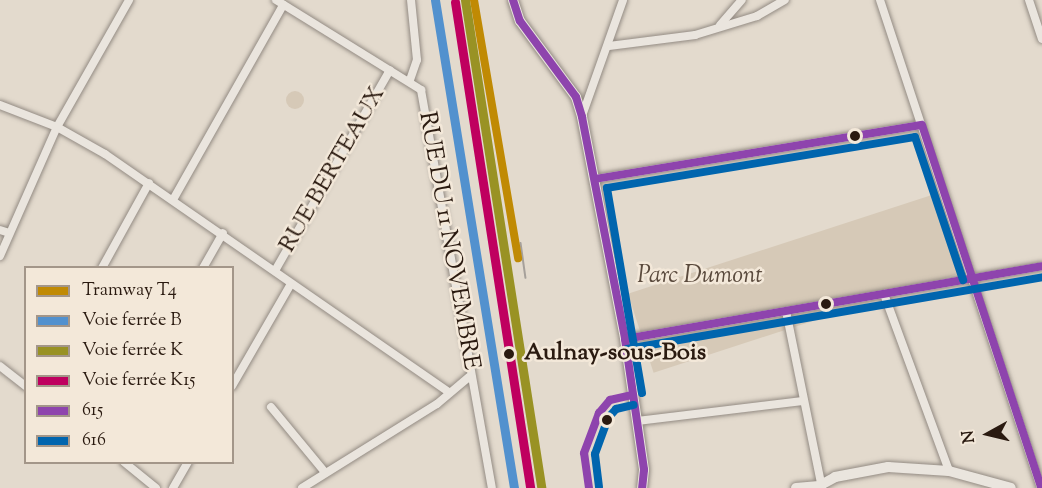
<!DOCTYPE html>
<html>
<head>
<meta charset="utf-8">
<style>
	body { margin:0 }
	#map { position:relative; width:1042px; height:488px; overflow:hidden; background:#e3dacd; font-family:"Sorts Mill Goudy",serif }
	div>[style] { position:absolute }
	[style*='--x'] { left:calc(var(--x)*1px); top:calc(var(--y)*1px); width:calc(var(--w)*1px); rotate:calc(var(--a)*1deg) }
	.green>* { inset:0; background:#d6c9b7; transform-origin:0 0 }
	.round { border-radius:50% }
	.roads { filter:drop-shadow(0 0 2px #938b83) drop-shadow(0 0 2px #938b83) }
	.minor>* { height:8px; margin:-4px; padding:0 4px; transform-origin:4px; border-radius:4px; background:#eae5de }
	.tertiary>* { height:10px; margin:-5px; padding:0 5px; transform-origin:5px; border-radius:5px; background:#eae5de }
	.tram>* { height:1.5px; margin:-0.75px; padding:0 0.75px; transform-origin:0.75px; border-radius:0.75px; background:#a6a09a }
	.bus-1>* { height:8px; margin:-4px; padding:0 4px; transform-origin:4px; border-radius:4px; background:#8e44ad }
	.bus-2>* { height:8px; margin:-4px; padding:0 4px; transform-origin:4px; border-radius:4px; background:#0065ae }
	.rail-1>* { height:9px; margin:-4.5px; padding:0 4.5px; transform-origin:4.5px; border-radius:4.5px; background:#5291ce }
	.rail-2>* { height:9px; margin:-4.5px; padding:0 4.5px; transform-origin:4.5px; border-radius:4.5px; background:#999224 }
	.rail-3>* { height:9px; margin:-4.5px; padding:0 4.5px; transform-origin:4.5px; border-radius:4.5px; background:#bf005f }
	.tram-1>* { height:8px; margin:-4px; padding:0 4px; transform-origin:4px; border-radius:4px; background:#c08a04 }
	.dots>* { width:16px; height:16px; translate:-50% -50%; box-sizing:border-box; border:3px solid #f3e8d9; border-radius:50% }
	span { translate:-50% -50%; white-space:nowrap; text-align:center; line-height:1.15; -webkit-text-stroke:5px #f3e8d9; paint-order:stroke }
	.street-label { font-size:24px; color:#2a1a10 }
	.park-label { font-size:24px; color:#5a4a3d; font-style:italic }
	.stop-label { font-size:24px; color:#2a1a10; font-weight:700 }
	.left { translate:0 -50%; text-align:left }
	.legend { position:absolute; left:24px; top:266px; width:210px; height:198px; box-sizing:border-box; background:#f3e8d9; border:2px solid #a39689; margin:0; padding:8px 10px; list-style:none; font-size:18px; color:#2a1a10 }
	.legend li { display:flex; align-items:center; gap:12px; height:30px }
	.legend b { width:30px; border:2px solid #a39689 }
	.north { position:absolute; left:958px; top:404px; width:60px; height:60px; -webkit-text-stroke:4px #f3e8d9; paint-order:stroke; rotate:262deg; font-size:16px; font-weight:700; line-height:24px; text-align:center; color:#2a1a10 }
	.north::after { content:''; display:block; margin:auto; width:21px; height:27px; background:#2a1a10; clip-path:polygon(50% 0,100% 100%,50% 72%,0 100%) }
</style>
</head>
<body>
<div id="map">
	<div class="green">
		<div class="round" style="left:286px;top:91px;width:18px;height:18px"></div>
		<div style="left:938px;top:193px;width:83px;height:326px;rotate:72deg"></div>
	</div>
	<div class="roads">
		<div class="minor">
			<div style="--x:276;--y:0;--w:171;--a:31.8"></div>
			<div style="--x:421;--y:90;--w:404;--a:79.9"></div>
			<div style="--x:880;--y:0;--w:514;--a:71.74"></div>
			<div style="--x:1029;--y:0;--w:41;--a:71.6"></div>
			<div style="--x:720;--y:25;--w:33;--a:-49"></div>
			<div style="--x:609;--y:46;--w:87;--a:-7.3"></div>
			<div style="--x:695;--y:35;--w:65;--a:-17"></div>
			<div style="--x:757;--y:16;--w:32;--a:-30"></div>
			<div style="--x:410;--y:80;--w:21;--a:-71"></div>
			<div style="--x:417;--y:60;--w:60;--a:-95.7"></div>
			<div style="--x:0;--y:105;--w:61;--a:21.1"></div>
			<div style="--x:57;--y:127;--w:55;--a:29.4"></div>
			<div style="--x:105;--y:154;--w:418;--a:34.7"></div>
			<div style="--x:582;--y:116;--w:123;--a:-70.5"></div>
			<div style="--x:595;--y:179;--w:331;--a:-9.4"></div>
			<div style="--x:174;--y:198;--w:222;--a:-60.5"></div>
			<div style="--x:0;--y:230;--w:9;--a:18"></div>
			<div style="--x:0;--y:256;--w:141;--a:-66.2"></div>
			<div style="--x:57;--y:127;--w:146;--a:-60.4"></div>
			<div style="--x:102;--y:268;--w:97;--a:-61.1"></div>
			<div style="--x:203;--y:268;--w:40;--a:-60.3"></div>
			<div style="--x:276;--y:269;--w:229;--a:-60.2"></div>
			<div style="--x:884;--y:294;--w:189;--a:69.8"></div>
			<div style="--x:786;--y:311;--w:181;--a:78.5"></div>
			<div style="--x:625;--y:339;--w:423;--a:-9.9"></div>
			<div style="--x:0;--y:366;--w:33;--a:38"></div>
			<div style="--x:232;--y:386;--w:118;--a:-60"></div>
			<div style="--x:271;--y:407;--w:83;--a:50.4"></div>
			<div style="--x:637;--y:421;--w:167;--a:-6.9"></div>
			<div style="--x:124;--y:462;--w:41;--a:39.1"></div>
			<div style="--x:173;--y:488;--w:30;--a:-60"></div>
			<div style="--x:302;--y:488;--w:159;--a:-31.9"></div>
			<div style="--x:437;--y:404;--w:42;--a:-40.2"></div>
		</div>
		<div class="tertiary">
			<div style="--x:513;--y:0;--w:22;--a:72"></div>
			<div style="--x:520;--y:21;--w:94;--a:53.6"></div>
			<div style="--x:576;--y:97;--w:21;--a:73"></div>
			<div style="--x:582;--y:117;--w:226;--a:79"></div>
			<div style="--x:625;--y:339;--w:132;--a:81.7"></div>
			<div style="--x:644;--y:470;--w:18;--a:96"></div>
			<div style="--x:796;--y:488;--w:23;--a:-5"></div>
			<div style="--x:819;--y:486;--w:18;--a:-29"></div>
			<div style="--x:835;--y:477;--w:54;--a:-10.7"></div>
			<div style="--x:888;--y:467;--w:61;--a:3.8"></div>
			<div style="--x:949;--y:471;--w:64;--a:15.3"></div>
		</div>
	</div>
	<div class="tram">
		<div style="--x:521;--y:243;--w:35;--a:82"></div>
	</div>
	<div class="bus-1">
		<div style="--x:513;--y:0;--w:22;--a:72"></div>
		<div style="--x:520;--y:21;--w:94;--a:53.6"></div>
		<div style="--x:576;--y:97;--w:21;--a:73"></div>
		<div style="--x:582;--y:117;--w:226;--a:79"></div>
		<div style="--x:625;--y:339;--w:132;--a:81.7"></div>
		<div style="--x:644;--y:470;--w:18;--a:96"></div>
		<div style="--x:595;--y:179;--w:331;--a:-9.4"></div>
		<div style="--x:922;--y:125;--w:382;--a:71.8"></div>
		<div style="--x:625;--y:339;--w:423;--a:-9.9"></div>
		<div style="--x:589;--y:488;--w:35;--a:-98"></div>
		<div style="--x:584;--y:453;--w:43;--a:-69.4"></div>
		<div style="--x:599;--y:413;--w:17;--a:-50"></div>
		<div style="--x:610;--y:400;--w:23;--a:-13"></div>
	</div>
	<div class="bus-2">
		<div style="--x:627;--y:349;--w:421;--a:-9.8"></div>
		<div style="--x:642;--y:393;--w:208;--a:-99.7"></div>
		<div style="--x:607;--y:188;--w:312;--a:-9.4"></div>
		<div style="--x:915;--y:137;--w:151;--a:71.4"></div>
		<div style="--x:599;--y:487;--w:33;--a:-97"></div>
		<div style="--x:595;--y:454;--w:38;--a:-70"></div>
		<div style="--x:608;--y:418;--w:12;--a:-48"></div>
		<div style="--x:616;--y:409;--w:18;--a:-13"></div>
	</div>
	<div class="rail-1">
		<div style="--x:435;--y:0;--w:494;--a:80.8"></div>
	</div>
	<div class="rail-2">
		<div style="--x:465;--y:0;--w:494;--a:81.1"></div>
	</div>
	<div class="rail-3">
		<div style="--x:455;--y:2;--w:492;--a:81.2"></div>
	</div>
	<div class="tram-1">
		<div style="--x:474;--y:0;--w:262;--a:80.3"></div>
	</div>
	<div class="dots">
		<div style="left:855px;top:136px;background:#2a1a10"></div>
		<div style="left:826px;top:304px;background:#2a1a10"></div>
		<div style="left:509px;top:354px;background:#2a1a10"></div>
		<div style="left:607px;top:420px;background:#2a1a10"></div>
	</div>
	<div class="street-label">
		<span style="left:333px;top:170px;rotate:-60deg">RUE BERTEAUX</span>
		<span style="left:448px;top:241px;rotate:80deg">RUE DU 11 NOVEMBRE</span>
	</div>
	<div class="park-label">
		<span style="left:700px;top:277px">Parc Dumont</span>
	</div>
	<div class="stop-label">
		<span class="left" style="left:524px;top:354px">Aulnay-sous-Bois</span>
	</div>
	<ul class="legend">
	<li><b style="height:8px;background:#c08a04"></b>Tramway T4</li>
	<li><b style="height:8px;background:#5291ce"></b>Voie ferrée B</li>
	<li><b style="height:8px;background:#999224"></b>Voie ferrée K</li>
	<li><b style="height:8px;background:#bf005f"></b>Voie ferrée K15</li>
	<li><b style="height:8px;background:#8e44ad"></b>615</li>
	<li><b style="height:8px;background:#0065ae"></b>616</li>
	</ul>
	<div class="north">N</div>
</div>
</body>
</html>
